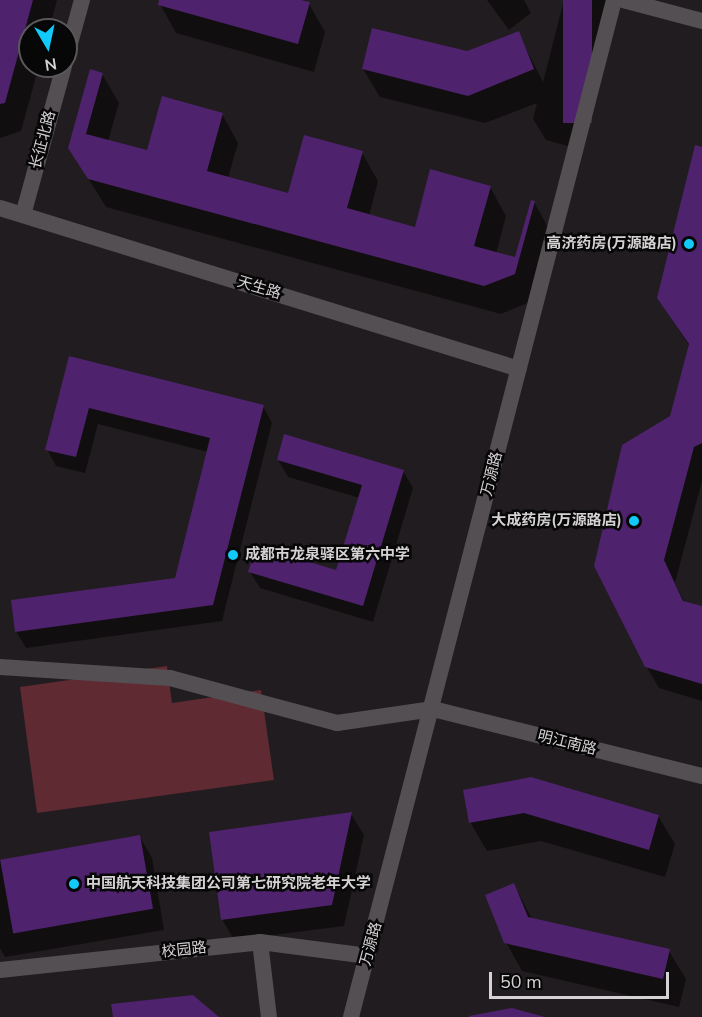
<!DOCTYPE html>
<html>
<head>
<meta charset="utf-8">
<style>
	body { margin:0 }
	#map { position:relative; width:702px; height:1017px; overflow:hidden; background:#201c1f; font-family:"Nunito Sans","Noto Sans SC",sans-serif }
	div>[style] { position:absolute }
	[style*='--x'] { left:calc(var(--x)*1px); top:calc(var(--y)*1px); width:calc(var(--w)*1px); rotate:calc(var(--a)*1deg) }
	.green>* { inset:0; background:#5f2a32 }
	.shadow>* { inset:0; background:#0007 }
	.building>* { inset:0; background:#4e226c; transform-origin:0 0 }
	.minor>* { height:16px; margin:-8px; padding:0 8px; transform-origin:8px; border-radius:8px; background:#544f53 }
	.tertiary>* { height:16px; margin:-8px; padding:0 8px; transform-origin:8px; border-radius:8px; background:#544f53 }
	.dots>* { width:16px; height:16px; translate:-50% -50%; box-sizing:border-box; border:3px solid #080708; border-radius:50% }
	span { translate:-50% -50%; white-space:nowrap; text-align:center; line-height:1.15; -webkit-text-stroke:5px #080708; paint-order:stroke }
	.street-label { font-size:15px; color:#d5d2d4 }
	.poi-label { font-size:15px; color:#d5d2d4; font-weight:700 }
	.right { translate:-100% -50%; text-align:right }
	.left { translate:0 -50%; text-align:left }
	.north { position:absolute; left:18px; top:18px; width:60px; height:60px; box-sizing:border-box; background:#080708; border:2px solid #5a585a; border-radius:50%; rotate:171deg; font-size:16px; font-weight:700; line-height:24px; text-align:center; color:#d5d2d4 }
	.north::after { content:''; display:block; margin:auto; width:21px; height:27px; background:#11cafa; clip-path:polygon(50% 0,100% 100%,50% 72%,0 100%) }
	.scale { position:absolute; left:489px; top:972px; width:180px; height:27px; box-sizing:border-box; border:3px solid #d5d2d4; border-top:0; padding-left:8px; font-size:18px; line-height:21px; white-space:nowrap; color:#d5d2d4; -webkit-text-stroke:4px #080708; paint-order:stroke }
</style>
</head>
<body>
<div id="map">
	<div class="green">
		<div style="clip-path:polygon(167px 666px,172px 703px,261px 690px,274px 780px,37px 813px,20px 687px)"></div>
	</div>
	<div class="shadow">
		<div style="clip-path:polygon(0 0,57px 0,49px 30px,30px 30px,30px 66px,39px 66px,21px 131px,0 138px)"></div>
		<div style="clip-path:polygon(161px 0,296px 0,309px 4px,325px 32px,314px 72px,176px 33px,160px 4px)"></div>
		<div style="clip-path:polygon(487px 0,524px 0,531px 13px,509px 30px)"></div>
		<div style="clip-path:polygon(564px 0,610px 0,571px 147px,546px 140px,533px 119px,537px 103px,485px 123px,380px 97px,363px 69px,468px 53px,518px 33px,543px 82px)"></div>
		<div style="clip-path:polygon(102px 74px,119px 103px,108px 141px,148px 152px,222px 114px,238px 143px,228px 178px,289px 195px,362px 153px,378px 181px,369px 216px,416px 228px,490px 187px,506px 216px,496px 254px,516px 259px,534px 202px,550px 231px,530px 302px,501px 314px,106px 207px,69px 148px)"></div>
		<div style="clip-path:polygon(702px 148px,702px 481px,675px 583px,685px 603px,702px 608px,702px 701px,659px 688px,646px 666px,672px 417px,690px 347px,658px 298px)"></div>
		<div style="clip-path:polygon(70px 358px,263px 406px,272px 423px,222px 621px,26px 648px,16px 631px,176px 579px,208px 452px,98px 424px,85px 473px,56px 466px,47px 449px)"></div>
		<div style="clip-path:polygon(278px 460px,403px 471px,413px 488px,373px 622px,260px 588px,250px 572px,337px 572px,360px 498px,288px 477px)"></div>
		<div style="clip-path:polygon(464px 791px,658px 816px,675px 844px,665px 877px,541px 841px,487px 851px,470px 822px)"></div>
		<div style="clip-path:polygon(351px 814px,364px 835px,344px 926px,234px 940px,222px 919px)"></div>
		<div style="clip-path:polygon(140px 837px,152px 858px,164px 930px,5px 957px,0 948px,0 861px)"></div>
		<div style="clip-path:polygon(514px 885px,532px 919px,669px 951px,686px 979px,679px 1007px,522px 971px,506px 942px)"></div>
	</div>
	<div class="building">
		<div style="clip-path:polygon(0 0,33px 0,5px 103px,0 104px)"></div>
		<div style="clip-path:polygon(159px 0,301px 0,310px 2px,298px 44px,158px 5px)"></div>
		<div style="left:563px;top:0;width:29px;height:123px"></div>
		<div style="clip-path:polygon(372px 28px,467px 51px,519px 31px,534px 69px,468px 96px,362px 69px)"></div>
		<div style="clip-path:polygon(90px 69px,103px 73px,86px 134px,147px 150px,162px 96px,223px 113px,207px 171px,288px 193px,304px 135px,363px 151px,347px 208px,415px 227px,430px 169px,491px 186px,474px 246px,515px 257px,531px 200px,535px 201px,515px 274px,484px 286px,88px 179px,68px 148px)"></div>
		<div style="clip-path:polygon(695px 145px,702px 147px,702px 443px,694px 447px,664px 560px,683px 601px,702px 606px,702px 684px,645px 667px,594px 566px,622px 445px,670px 416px,689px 344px,657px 298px)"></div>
		<div style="clip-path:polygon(69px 356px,264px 405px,213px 605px,15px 632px,11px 600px,175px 578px,210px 438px,89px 408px,76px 457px,45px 450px)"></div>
		<div style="clip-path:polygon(284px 434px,404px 470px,363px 606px,248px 572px,256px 546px,336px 570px,362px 485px,277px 460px)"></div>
		<div style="clip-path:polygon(531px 777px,659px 815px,649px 850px,524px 813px,469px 823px,463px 790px)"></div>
		<div style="clip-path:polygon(352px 812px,332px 905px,221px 920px,209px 832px)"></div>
		<div style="left:140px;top:835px;width:75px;height:142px;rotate:80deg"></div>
		<div style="clip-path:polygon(514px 883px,528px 917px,670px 949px,663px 979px,504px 943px,485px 895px)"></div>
		<div style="clip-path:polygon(193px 995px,219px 1017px,113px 1017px,111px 1004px)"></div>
		<div style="clip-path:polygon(512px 1008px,545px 1017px,469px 1017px,469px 1016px)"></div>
	</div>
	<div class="minor">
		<div style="--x:623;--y:0;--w:82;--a:14.9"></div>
		<div style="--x:0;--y:208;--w:543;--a:17.23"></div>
		<div style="--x:0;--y:667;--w:170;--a:3.7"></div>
		<div style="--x:170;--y:678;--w:173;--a:15.1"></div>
		<div style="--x:337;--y:723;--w:97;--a:-8.3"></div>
		<div style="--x:433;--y:709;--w:277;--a:14"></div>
		<div style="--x:0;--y:970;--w:262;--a:-6.1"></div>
		<div style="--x:260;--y:942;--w:109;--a:7.4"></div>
	</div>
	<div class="tertiary">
		<div style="--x:66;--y:58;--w:60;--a:-74.6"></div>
		<div style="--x:23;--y:215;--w:155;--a:-74.6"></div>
		<div style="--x:260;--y:942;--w:76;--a:83.2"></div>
		<div style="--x:351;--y:1017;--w:1050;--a:-75.5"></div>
	</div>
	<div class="dots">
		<div style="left:689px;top:244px;background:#11cafa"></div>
		<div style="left:634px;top:521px;background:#11cafa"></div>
		<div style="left:233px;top:555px;background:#11cafa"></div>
		<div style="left:74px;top:884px;background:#11cafa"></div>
	</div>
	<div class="street-label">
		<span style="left:43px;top:140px;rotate:-75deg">长征北路</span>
		<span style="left:259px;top:288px;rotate:17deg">天生路</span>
		<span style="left:492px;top:474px;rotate:-76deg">万源路</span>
		<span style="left:567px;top:743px;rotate:14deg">明江南路</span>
		<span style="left:371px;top:944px;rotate:-75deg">万源路</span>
		<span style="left:184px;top:950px;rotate:-6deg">校园路</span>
	</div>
	<div class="poi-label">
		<span class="right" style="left:677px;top:244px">高济药房(万源路店)</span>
		<span class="right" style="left:622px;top:521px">大成药房(万源路店)</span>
		<span class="left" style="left:245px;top:555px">成都市龙泉驿区第六中学</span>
		<span class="left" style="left:86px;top:884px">中国航天科技集团公司第七研究院老年大学</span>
	</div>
	<div class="north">N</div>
	<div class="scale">50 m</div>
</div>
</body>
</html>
